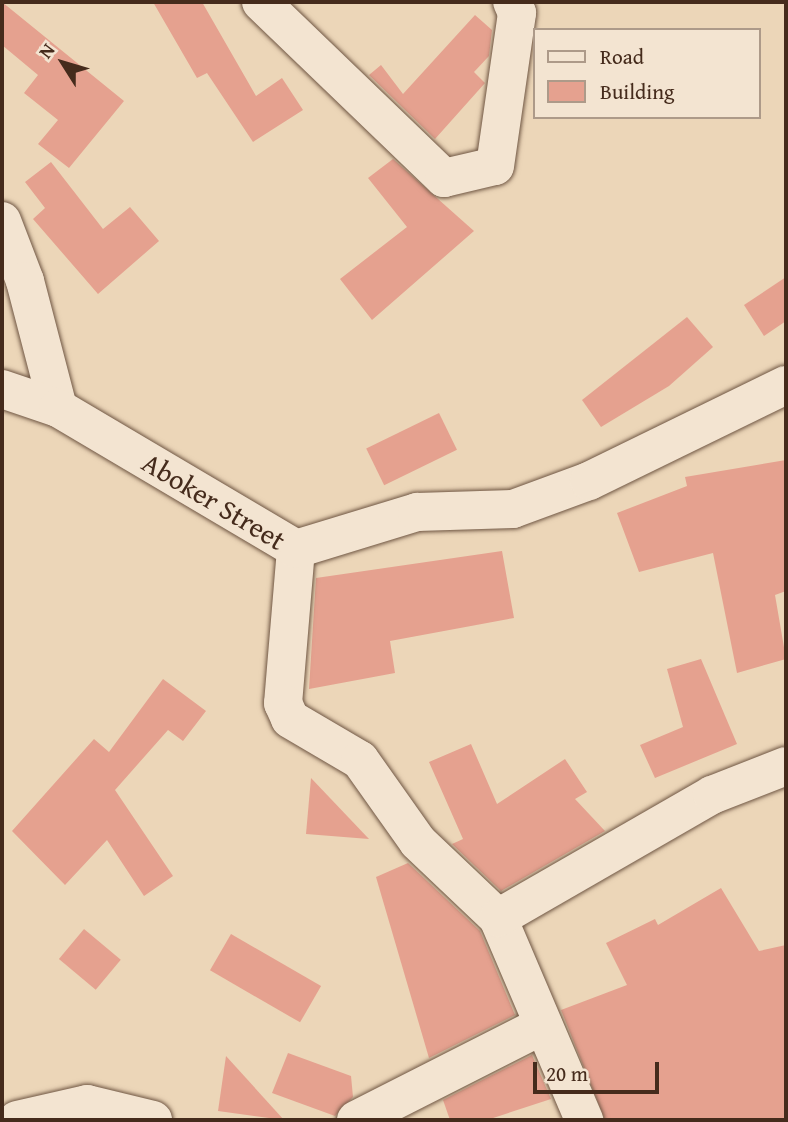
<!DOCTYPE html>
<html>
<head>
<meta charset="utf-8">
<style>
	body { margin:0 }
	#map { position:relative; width:788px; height:1122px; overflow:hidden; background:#ecd6b8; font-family:"Gentium Book Plus",serif }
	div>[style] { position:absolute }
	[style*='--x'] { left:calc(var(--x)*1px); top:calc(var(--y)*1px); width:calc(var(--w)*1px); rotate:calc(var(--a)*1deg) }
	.building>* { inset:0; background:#e5a18f; transform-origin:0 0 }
	.roads { filter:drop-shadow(0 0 2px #6f5643) drop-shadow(0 0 2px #6f5643) }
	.street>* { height:38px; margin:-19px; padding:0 19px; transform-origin:19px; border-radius:19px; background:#f3e4d1 }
	.secondary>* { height:38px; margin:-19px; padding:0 19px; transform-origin:19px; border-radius:19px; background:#f3e4d1 }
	span { translate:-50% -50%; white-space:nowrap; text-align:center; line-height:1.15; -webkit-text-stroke:5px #f3e4d1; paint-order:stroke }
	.street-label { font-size:28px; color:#452b1c }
	.frame { position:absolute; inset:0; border:4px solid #452b1c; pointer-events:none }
	.legend { position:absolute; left:533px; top:28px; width:228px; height:91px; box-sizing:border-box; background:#f3e4d1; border:2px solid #ad9a89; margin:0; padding:9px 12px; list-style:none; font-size:21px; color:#452b1c }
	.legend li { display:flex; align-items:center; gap:14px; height:35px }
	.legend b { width:35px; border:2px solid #ad9a89 }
	.north { position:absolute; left:28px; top:28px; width:70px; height:70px; -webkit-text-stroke:5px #f3e4d1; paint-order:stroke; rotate:307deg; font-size:19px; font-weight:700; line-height:28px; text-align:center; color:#452b1c }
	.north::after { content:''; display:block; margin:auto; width:24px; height:32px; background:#452b1c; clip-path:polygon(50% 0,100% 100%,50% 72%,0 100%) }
	.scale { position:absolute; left:533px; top:1062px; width:126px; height:32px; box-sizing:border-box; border:4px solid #452b1c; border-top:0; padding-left:9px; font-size:21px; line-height:24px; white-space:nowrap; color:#452b1c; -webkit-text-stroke:5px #f3e4d1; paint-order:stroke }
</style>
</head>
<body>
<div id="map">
	<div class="building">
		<div style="clip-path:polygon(2px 2px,124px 101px,69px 168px,38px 144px,58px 120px,24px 93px,38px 75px,2px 45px)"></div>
		<div style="clip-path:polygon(153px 2px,202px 2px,256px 96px,282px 78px,303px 110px,253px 142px,207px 73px,197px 78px)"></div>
		<div style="clip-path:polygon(475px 15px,492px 30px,489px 56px,474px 72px,485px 83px,435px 139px,369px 75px,381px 65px,403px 94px)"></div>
		<div style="clip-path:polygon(393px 159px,474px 231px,372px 320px,340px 279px,407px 227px,368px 178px)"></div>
		<div style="clip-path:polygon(51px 162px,103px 229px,130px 207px,159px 241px,98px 294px,33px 219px,45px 208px,25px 182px)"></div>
		<div style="clip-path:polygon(786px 277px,786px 321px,764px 336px,744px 305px)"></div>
		<div style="clip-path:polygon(687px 317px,713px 347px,669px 386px,601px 427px,582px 400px)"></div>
		<div style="left:439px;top:413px;width:41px;height:81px;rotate:64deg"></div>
		<div style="clip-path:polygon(786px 460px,786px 591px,775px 595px,786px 659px,737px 673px,713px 553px,639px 572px,617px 513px,687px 486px,685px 477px)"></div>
		<div style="clip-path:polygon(502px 551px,514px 618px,390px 641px,395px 673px,309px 689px,316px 578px)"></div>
		<div style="clip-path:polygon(701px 659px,737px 744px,655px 778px,640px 745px,683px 727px,667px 669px)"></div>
		<div style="clip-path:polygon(163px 679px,206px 711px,183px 741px,168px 730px,115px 790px,173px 876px,144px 896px,107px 840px,65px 885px,12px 831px,94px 739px,109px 752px)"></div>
		<div style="clip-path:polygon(471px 744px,497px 804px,565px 759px,587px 792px,575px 799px,605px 831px,501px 891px,452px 844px,463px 839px,429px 762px)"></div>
		<div style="clip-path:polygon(311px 778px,369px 839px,306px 834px)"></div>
		<div style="clip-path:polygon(408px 863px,480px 931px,515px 1015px,429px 1058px,376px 877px)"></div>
		<div style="clip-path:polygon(721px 888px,759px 951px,786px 945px,786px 1120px,605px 1120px,561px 1010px,627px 985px,606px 943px,655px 919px,658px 925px)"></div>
		<div style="left:84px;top:929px;width:48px;height:39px;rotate:40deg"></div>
		<div style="left:231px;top:934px;width:104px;height:42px;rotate:30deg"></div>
		<div style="clip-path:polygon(288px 1053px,351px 1076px,353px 1097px,335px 1116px,272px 1093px)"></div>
		<div style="clip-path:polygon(532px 1055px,551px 1099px,487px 1120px,450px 1120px,443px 1100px)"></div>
		<div style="clip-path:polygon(226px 1056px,284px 1120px,218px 1111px)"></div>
	</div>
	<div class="roads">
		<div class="street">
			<div style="--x:261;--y:2;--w:254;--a:43.9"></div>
			<div style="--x:444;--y:178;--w:52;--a:-13.2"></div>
			<div style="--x:495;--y:166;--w:155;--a:-81.8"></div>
			<div style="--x:517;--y:13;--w:12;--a:-114"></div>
			<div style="--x:2;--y:221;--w:64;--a:69"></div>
			<div style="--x:25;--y:281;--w:131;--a:75.4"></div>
			<div style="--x:296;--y:549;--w:155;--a:94.8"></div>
			<div style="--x:283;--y:703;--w:17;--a:66"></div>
			<div style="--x:290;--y:719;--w:81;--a:30.4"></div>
			<div style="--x:360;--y:760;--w:100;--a:54.7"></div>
			<div style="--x:418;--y:842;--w:110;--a:43.5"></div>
			<div style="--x:498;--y:918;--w:220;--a:66.9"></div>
			<div style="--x:498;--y:918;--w:247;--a:-29.9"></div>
			<div style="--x:712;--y:795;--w:79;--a:-21.4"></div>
			<div style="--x:17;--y:1120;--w:72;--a:-12.9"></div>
			<div style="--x:87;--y:1104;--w:68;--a:13.6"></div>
			<div style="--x:356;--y:1120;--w:210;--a:-26.9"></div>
		</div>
		<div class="secondary">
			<div style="--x:2;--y:389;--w:59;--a:18.7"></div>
			<div style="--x:58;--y:408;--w:277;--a:30.6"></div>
			<div style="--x:296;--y:549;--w:127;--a:-17"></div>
			<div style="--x:417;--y:512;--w:96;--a:-1.8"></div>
			<div style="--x:513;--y:509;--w:81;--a:-20.2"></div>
			<div style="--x:589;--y:481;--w:219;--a:-26"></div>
		</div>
	</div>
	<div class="street-label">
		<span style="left:214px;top:501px;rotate:31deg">Aboker Street</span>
	</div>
	<div class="frame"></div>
	<ul class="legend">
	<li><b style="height:9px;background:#f3e4d1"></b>Road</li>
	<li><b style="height:19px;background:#e5a18f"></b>Building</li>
	</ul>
	<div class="north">N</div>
	<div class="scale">20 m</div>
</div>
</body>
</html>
